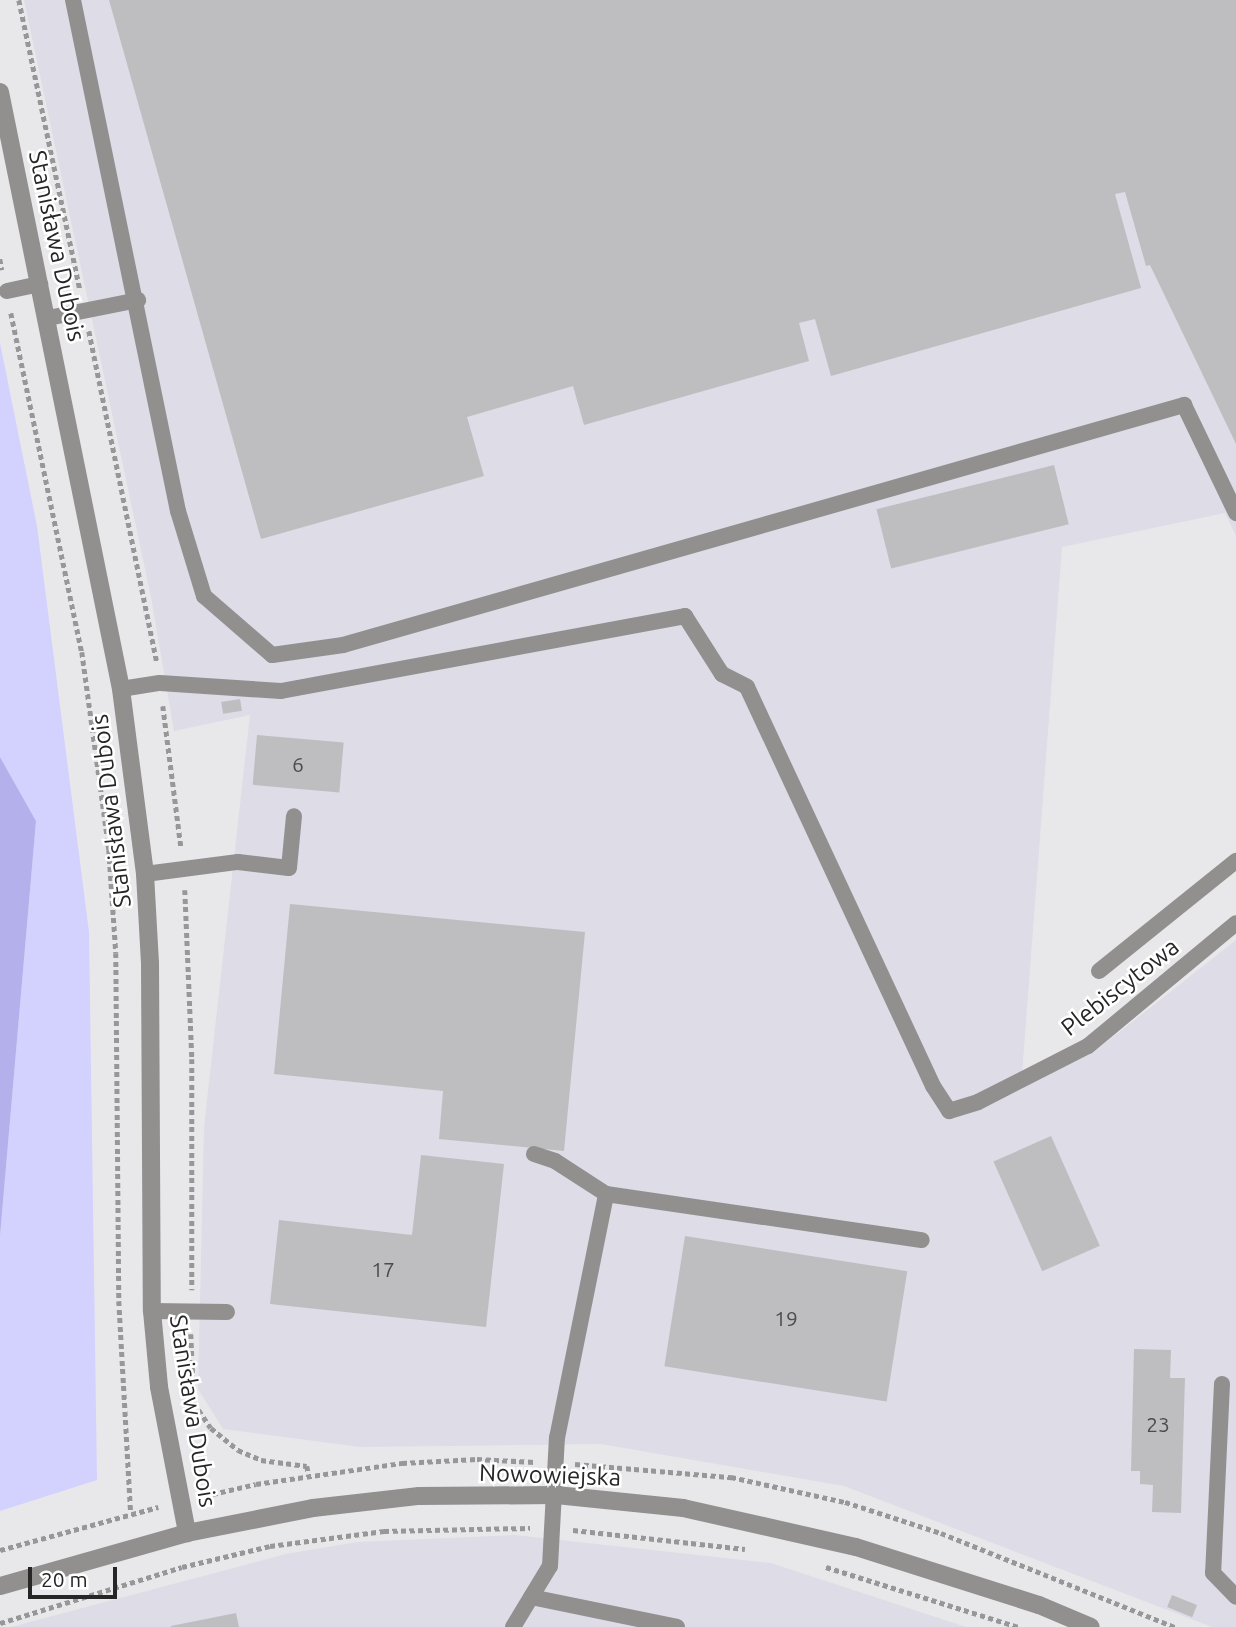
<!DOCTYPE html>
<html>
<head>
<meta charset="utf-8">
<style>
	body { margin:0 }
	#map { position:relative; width:1236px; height:1627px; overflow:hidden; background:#e8e8eb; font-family:Ubuntu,sans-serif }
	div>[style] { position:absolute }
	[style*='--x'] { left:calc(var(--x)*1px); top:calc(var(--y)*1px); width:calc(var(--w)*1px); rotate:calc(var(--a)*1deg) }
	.built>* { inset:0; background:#dddce7 }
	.green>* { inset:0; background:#d3d1fd }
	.water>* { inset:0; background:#b4b0eb }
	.building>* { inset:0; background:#bebec1; transform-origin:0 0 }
	.path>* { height:4.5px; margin-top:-2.25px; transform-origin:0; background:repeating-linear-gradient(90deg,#979799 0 5px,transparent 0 8.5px) }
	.service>* { height:16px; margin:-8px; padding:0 8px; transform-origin:8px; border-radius:8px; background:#91908f }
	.minor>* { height:18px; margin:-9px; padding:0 9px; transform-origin:9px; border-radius:9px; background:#91908f }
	span { translate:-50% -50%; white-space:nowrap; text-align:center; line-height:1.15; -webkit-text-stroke:5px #fff; paint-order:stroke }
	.number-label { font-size:21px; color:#4c4c4e }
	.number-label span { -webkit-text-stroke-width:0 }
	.street-label { font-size:24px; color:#262627 }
	.scale { position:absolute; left:28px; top:1567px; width:89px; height:32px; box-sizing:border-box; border:4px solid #262627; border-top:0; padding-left:9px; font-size:21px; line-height:24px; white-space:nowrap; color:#262627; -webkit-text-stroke:5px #fff; paint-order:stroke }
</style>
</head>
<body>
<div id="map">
	<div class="built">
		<div style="clip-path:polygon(24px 0,1236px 0,1236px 536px,1225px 513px,1062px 547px,1021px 1088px,1094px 1052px,1236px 940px,1236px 1627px,1212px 1627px,844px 1486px,601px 1444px,360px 1447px,223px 1429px,198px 1389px,204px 1127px,250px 715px,174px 731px,151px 597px)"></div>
		<div style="clip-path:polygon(514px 1535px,771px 1563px,966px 1627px,11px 1627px,286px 1554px,358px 1542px)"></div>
	</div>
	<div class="green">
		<div style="clip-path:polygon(0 343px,37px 526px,89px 932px,97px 1480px,0 1511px,0 1236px,36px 821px,0 757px)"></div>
	</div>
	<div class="water">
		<div style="clip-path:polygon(0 757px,36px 821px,0 1236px)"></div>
	</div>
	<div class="building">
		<div style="clip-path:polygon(109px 0,1236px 0,1236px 444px,1150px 265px,1146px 266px,1125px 192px,1115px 194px,1141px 288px,831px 376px,815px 319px,799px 323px,809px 361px,584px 425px,573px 386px,467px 417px,484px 476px,261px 539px)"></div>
		<div style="left:1054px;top:465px;width:61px;height:183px;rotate:76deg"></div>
		<div style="left:240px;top:699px;width:12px;height:19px;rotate:81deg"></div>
		<div style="left:257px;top:735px;width:87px;height:50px;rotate:5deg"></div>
		<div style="clip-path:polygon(290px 904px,585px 932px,564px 1151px,439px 1139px,443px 1091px,274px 1074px)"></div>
		<div style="left:1051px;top:1136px;width:120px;height:63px;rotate:66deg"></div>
		<div style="clip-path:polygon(421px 1155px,504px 1164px,486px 1327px,270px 1304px,279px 1220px,412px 1235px)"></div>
		<div style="left:685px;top:1236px;width:225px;height:132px;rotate:9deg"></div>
		<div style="clip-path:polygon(1134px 1349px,1171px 1350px,1170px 1378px,1185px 1378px,1181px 1513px,1152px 1512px,1153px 1485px,1140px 1484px,1140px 1471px,1131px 1471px)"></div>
		<div style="left:1172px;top:1595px;width:27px;height:13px;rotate:22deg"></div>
		<div style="clip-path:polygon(236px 1613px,239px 1627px,171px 1627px,171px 1626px)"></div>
	</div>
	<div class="path">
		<div style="--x:19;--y:0;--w:295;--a:78.1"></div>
		<div style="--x:0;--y:259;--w:11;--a:80"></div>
		<div style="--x:11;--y:313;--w:346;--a:78.2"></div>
		<div style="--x:82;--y:652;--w:200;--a:82.2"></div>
		<div style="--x:109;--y:850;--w:103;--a:86.1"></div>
		<div style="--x:116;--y:953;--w:348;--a:89.5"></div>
		<div style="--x:119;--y:1301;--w:212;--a:86.8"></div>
		<div style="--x:89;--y:331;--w:338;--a:78.4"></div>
		<div style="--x:163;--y:706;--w:141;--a:82.7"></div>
		<div style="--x:185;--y:890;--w:169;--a:87.6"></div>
		<div style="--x:192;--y:1059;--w:231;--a:90"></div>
		<div style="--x:191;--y:1334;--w:69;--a:87.5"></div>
		<div style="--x:194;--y:1403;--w:30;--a:56"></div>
		<div style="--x:211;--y:1428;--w:35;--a:39"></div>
		<div style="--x:238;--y:1450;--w:25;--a:23"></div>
		<div style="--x:261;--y:1460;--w:46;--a:7.4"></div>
		<div style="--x:307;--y:1466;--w:10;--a:79"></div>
		<div style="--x:575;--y:1464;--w:157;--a:4.8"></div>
		<div style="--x:731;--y:1477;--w:117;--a:12.4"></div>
		<div style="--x:845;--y:1502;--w:101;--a:17.9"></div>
		<div style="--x:941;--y:1533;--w:252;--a:21.9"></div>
		<div style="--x:204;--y:1496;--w:53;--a:-13"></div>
		<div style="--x:256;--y:1484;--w:148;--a:-8.2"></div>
		<div style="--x:402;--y:1463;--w:75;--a:-3.1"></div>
		<div style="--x:477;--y:1459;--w:58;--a:3"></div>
		<div style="--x:573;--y:1530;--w:173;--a:6.3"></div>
		<div style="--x:0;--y:1550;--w:164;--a:-15.2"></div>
		<div style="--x:826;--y:1567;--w:202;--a:17.3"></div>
		<div style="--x:0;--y:1623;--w:190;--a:-17.1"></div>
		<div style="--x:182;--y:1567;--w:90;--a:-13.4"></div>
		<div style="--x:270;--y:1546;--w:115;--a:-7.5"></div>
		<div style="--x:384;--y:1531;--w:146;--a:-1.2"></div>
	</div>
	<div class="service">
		<div style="--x:73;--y:0;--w:522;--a:78.39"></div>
		<div style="--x:178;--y:511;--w:89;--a:73"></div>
		<div style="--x:204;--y:596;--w:90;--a:40.9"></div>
		<div style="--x:272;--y:655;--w:72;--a:-8"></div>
		<div style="--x:343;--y:645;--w:875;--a:-15.93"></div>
		<div style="--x:1184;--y:405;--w:120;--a:64.3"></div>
		<div style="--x:7;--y:291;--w:34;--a:-12"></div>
		<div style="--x:48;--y:318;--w:92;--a:-11.3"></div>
		<div style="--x:121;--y:689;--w:39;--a:-9"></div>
		<div style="--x:160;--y:683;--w:121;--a:3.8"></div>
		<div style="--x:281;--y:691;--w:411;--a:-10.5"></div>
		<div style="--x:685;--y:616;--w:69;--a:57.5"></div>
		<div style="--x:722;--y:674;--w:28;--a:27"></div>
		<div style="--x:747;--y:687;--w:440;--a:65"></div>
		<div style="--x:933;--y:1086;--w:30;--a:57"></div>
		<div style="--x:949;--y:1111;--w:30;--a:-17"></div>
		<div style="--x:978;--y:1102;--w:123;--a:-27"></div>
		<div style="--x:1088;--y:1046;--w:192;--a:-39.7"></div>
		<div style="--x:145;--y:874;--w:94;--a:-7.4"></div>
		<div style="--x:238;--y:862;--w:51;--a:6.7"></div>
		<div style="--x:289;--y:868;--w:52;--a:-84.5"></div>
		<div style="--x:1099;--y:971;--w:176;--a:-38.8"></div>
		<div style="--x:534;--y:1154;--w:22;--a:18"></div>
		<div style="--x:555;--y:1161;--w:61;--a:32.9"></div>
		<div style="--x:152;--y:1311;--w:75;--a:0.8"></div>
		<div style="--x:1222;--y:1384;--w:189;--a:92.7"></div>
		<div style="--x:1213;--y:1573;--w:33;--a:46"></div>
		<div style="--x:531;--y:1597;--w:149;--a:11.6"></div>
		<div style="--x:513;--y:1627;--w:71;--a:-58.8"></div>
		<div style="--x:550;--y:1566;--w:128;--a:-86.9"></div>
		<div style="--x:557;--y:1438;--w:249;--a:-78.6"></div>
		<div style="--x:606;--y:1194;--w:319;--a:8.3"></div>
	</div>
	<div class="minor">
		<div style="--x:0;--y:92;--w:609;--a:78.54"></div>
		<div style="--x:121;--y:689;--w:187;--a:82.6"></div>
		<div style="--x:145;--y:874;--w:89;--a:86.8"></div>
		<div style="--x:150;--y:963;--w:348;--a:89.7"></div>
		<div style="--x:152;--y:1311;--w:76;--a:84.7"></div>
		<div style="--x:159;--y:1387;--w:149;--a:79.1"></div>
		<div style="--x:0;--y:1586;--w:194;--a:-15.8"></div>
		<div style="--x:187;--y:1533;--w:128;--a:-11.2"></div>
		<div style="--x:313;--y:1508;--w:107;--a:-6.5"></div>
		<div style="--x:419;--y:1496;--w:137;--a:-0.4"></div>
		<div style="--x:556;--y:1495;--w:128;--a:5.8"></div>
		<div style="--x:683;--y:1508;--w:177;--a:12.7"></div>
		<div style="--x:856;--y:1547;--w:192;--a:17.6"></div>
		<div style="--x:1039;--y:1605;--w:56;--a:22.9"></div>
	</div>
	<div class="number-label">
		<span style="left:298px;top:764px">6</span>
		<span style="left:383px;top:1269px">17</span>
		<span style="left:786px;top:1318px">19</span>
		<span style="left:1158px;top:1424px">23</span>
	</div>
	<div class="street-label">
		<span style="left:57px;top:246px;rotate:78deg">Stanisława Dubois</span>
		<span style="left:111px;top:811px;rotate:-97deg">Stanisława Dubois</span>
		<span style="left:1120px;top:987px;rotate:-38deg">Plebiscytowa</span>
		<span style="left:193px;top:1411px;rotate:81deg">Stanisława Dubois</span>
		<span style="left:550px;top:1475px;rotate:2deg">Nowowiejska</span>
	</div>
	<div class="scale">20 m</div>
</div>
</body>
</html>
